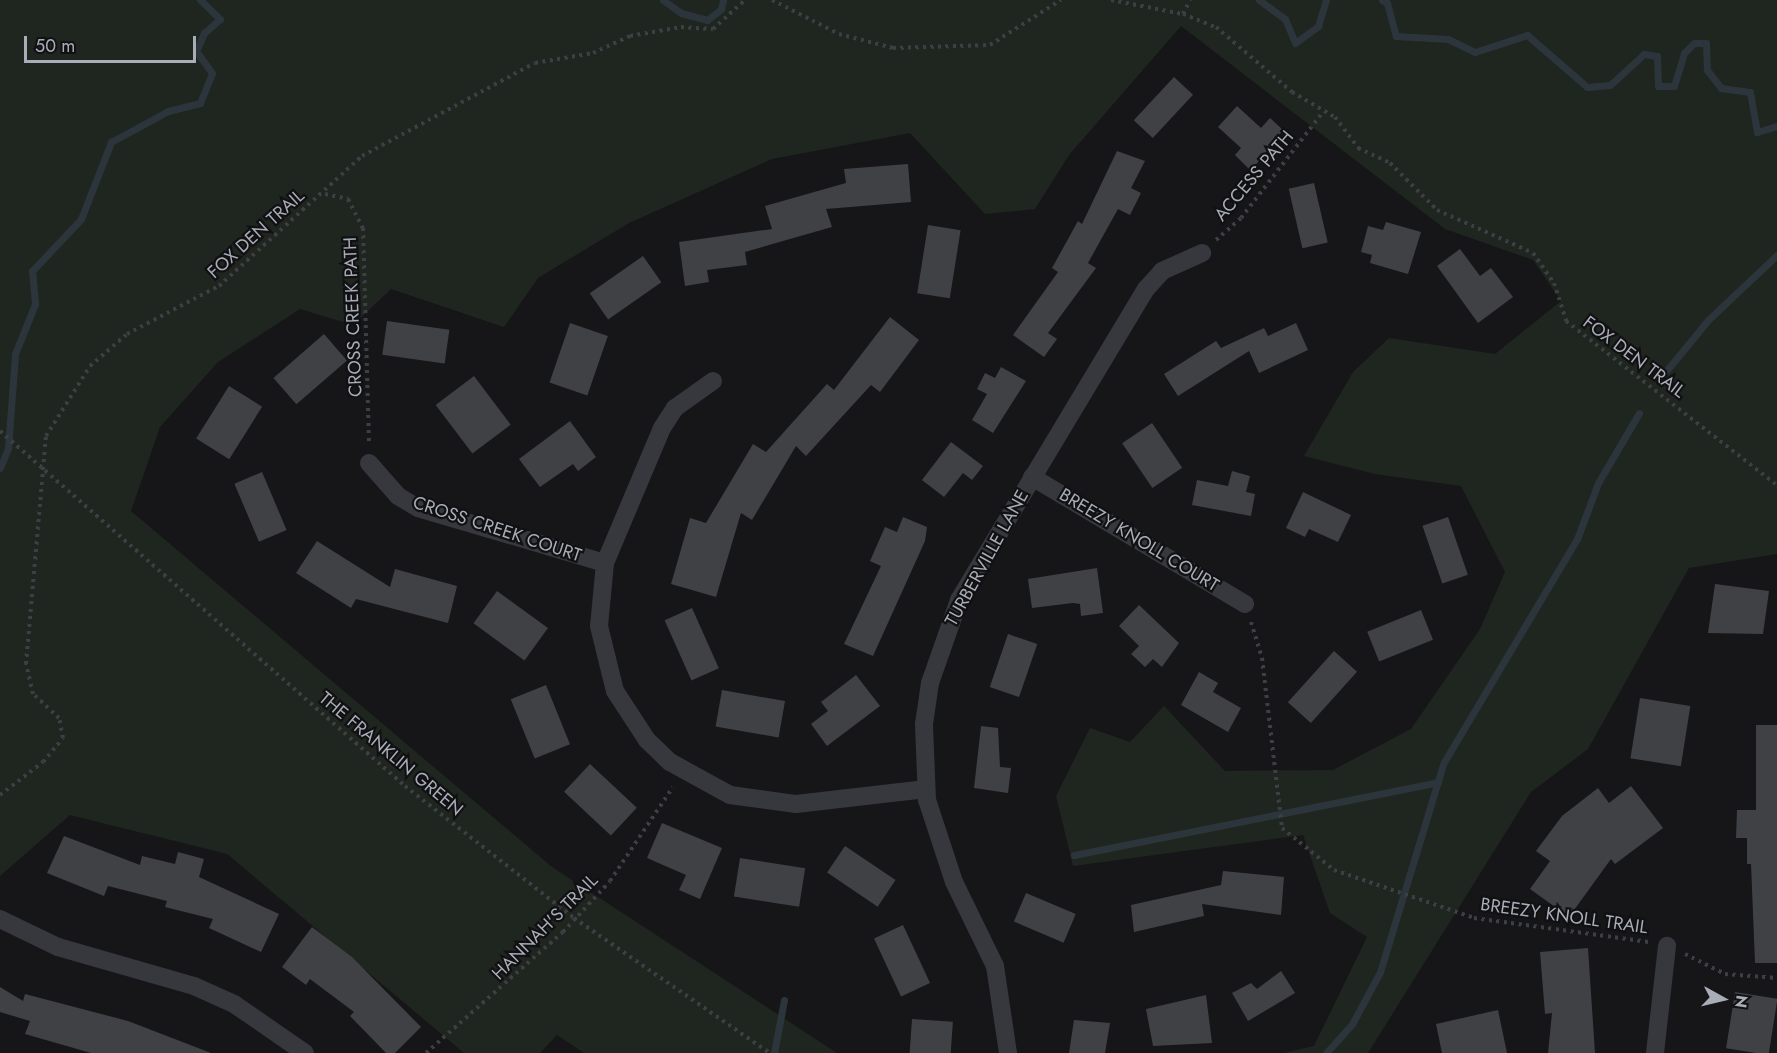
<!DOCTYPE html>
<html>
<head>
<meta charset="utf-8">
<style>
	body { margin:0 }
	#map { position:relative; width:1777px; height:1053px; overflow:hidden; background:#161618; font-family:Jost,sans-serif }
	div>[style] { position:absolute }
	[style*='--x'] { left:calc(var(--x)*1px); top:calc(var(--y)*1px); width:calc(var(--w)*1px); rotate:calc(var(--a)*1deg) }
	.green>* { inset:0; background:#1e261f }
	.stream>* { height:7px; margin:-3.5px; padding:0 3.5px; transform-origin:3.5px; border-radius:3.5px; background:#2c353c }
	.building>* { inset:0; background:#404145; transform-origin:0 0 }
	.path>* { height:4px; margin-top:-2px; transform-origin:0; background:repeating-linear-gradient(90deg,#3d3f44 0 3px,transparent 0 7.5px) }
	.street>* { height:18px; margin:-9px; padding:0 9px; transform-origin:9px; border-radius:9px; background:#37383d }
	span { translate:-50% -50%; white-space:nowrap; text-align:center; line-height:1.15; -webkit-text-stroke:4.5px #111113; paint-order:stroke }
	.street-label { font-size:18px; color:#a8adb8 }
	.north { position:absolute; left:1693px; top:969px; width:60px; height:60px; -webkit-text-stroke:4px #111113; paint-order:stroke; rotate:98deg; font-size:16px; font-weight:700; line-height:24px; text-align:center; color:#a8adb8 }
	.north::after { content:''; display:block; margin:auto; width:21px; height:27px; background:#a8adb8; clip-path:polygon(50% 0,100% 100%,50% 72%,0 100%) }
	.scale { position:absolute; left:24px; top:36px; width:172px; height:27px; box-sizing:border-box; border:3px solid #a8adb8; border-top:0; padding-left:8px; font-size:18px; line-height:21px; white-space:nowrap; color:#a8adb8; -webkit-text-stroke:4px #111113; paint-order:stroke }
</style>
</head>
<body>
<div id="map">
	<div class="green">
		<div style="clip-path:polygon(0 0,1777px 0,1777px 554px,1689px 568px,1588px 749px,1531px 792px,1368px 1053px,1284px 1053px,1314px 1046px,1367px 937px,1330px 913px,1303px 835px,1073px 866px,1056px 796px,1090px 728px,1130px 742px,1164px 706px,1225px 771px,1333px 770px,1411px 729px,1480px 629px,1505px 572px,1461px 486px,1375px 474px,1304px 456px,1353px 372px,1389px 338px,1495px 354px,1561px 301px,1533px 260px,1445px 229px,1181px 26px,1069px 155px,1035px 209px,985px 214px,910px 133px,772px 159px,629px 223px,538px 278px,504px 327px,391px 289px,353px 325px,300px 309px,218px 362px,160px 427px,131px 511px,552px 867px,837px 1053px,584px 1053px,557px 1035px,540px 1053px,464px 1053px,227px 854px,70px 815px,0 876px)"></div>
	</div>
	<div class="stream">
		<div style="--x:663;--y:0;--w:22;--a:36"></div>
		<div style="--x:681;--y:13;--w:27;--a:15"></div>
		<div style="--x:707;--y:20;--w:18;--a:-38"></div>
		<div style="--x:721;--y:9;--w:9;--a:-77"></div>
		<div style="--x:1259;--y:0;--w:32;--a:36"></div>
		<div style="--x:1285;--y:19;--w:26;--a:67"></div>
		<div style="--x:1295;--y:43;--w:29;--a:-36"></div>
		<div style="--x:1318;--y:26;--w:27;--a:-73"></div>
		<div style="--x:1382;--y:0;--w:6;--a:31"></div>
		<div style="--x:1387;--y:3;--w:34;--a:75"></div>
		<div style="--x:1396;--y:36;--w:52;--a:3.3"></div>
		<div style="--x:1448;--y:39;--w:30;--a:26"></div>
		<div style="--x:1475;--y:52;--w:55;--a:-18.1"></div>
		<div style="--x:1527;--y:35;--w:79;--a:40.9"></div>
		<div style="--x:1587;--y:87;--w:23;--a:-5"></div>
		<div style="--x:1610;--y:85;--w:46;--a:-42.4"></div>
		<div style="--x:1644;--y:54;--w:13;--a:9"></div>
		<div style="--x:1657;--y:56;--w:30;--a:88"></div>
		<div style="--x:1658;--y:86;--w:16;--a:0"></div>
		<div style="--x:1674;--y:86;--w:34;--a:-73"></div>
		<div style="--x:1684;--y:53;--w:14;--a:-45"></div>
		<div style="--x:1694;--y:43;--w:12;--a:0"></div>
		<div style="--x:1706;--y:43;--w:27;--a:88"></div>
		<div style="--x:1707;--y:70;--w:23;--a:52"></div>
		<div style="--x:1721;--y:88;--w:29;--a:8"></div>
		<div style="--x:1750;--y:92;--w:41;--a:80.1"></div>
		<div style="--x:1757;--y:132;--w:21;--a:-17"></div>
		<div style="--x:1667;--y:370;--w:65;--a:-50.6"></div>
		<div style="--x:1708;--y:320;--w:95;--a:-43.3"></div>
		<div style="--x:0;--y:468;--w:22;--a:-68"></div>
		<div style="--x:8;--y:448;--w:94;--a:-85.7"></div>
		<div style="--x:15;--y:354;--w:54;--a:-68.2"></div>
		<div style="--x:35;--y:304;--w:33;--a:-95"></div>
		<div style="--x:32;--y:271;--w:71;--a:-46.7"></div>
		<div style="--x:81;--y:219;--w:83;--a:-68.7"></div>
		<div style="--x:111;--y:142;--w:65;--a:-28.5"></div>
		<div style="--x:168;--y:111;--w:33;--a:-14"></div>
		<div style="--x:200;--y:103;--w:32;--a:-68"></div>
		<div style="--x:212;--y:73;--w:27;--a:-126"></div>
		<div style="--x:196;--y:51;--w:20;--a:-66"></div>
		<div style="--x:204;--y:33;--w:21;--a:-41"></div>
		<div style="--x:220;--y:19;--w:28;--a:-136"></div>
		<div style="--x:1074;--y:855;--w:371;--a:-11.3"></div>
		<div style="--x:774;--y:1053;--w:54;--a:-79.3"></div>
		<div style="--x:1326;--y:1053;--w:39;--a:-48"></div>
		<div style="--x:1352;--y:1024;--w:59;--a:-61.7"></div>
		<div style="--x:1380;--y:972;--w:220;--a:-73.1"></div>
		<div style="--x:1444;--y:762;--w:260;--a:-59.2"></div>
		<div style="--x:1577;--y:539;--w:60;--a:-69.4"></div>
		<div style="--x:1598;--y:483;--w:81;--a:-59.6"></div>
	</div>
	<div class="building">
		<div style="left:1174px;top:77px;width:26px;height:59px;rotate:43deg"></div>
		<div style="clip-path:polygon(1237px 106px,1261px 128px,1270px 118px,1283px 130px,1251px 171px,1235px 155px,1241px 148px,1218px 127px)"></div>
		<div style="clip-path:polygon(1117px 151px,1145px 161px,1131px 188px,1141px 193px,1130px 215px,1118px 209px,1088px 263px,1096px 268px,1048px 333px,1057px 339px,1044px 357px,1013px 335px,1058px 272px,1052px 268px,1078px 221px,1082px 224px)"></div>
		<div style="clip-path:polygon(908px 164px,911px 202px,826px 209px,832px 227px,745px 252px,747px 265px,707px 270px,709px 282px,685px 286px,679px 242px,772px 229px,765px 206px,846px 183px,844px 169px)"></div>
		<div style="left:1314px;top:183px;width:61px;height:26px;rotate:77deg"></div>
		<div style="clip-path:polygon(1386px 222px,1421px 232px,1408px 274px,1370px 263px,1372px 255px,1361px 252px,1368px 226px,1383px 230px)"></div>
		<div style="left:928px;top:225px;width:33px;height:69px;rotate:9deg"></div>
		<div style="clip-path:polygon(1460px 249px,1480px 276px,1491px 268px,1513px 297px,1478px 323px,1437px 266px)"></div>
		<div style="left:643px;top:256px;width:32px;height:65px;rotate:55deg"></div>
		<div style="clip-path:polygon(890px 317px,919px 340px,880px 392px,871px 385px,806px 456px,796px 446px,752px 520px,741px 513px,716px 597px,671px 584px,690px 518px,706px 523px,753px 444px,766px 452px,827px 384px,834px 390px)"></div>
		<div style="left:387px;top:321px;width:63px;height:34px;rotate:8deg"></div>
		<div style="left:570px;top:323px;width:40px;height:63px;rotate:19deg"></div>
		<div style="clip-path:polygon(1296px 323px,1308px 350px,1259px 373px,1249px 351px,1178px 396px,1164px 374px,1216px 341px,1221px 348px,1264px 328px,1268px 336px)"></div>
		<div style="left:324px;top:334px;width:35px;height:67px;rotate:49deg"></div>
		<div style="clip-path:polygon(1001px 367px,1026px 381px,993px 433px,972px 420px,987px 394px,977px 389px,985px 373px,995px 378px)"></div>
		<div style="left:474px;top:376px;width:61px;height:48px;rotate:53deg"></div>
		<div style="left:229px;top:386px;width:39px;height:62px;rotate:32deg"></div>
		<div style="clip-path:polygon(570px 421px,596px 457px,578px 471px,573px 464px,540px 487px,519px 459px)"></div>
		<div style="left:1152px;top:423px;width:54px;height:36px;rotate:56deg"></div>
		<div style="clip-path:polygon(951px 442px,983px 466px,972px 480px,963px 473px,944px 497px,922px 480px)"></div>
		<div style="clip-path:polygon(1232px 471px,1250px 476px,1246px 492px,1255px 494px,1251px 516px,1192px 505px,1197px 480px,1228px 486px)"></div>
		<div style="left:262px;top:472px;width:63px;height:30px;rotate:67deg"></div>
		<div style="clip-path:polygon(1303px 492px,1351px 515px,1338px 542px,1309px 529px,1305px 537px,1286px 528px)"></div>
		<div style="clip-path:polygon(903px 517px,927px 527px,925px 541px,873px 656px,844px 644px,881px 566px,870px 561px,885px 527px,897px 532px)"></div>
		<div style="left:1448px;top:517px;width:61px;height:27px;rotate:71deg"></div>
		<div style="clip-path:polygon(317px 541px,390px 587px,395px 569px,457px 586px,448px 623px,356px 599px,351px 608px,296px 573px)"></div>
		<div style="clip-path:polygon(1097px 568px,1103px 613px,1081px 616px,1080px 604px,1073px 603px,1032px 608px,1028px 579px)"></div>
		<div style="clip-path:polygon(1715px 584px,1769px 591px,1763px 634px,1708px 633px)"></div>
		<div style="left:497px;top:591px;width:63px;height:40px;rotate:36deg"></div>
		<div style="clip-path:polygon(1139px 605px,1179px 643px,1162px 667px,1153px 659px,1145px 667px,1131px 654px,1139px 646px,1119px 626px)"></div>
		<div style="left:692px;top:608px;width:66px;height:30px;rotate:66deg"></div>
		<div style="left:1421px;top:610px;width:32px;height:58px;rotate:68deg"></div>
		<div style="left:1008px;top:634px;width:31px;height:56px;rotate:19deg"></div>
		<div style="left:1334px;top:651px;width:31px;height:69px;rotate:42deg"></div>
		<div style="clip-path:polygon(1199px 672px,1218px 683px,1213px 692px,1241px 708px,1228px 732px,1181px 705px)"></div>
		<div style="clip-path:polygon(856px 675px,880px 706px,827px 746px,811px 724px,828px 711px,821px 702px)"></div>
		<div style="left:546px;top:685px;width:64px;height:38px;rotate:68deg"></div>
		<div style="left:722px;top:690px;width:64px;height:37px;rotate:10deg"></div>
		<div style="left:1640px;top:698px;width:51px;height:61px;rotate:9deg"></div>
		<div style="clip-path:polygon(1756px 725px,1777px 725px,1777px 963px,1755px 963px,1751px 864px,1747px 864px,1747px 838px,1736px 838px,1737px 810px,1756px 810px)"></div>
		<div style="clip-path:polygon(981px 726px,998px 728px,1000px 767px,1011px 768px,1008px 793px,974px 788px)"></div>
		<div style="left:590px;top:764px;width:64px;height:38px;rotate:43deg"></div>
		<div style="clip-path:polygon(1631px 786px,1663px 828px,1615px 864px,1611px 859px,1569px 917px,1530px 889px,1550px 861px,1536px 851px,1562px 816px,1598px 788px,1609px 803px)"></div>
		<div style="clip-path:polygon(662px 823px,722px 848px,700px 899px,679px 890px,686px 875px,647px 858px)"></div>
		<div style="clip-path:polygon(64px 836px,140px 865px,142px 856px,175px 864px,178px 852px,204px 859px,199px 877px,279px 914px,261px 952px,209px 928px,213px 919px,165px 907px,167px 901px,108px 886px,104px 896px,47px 873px)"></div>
		<div style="left:845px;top:846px;width:61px;height:32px;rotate:34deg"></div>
		<div style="left:740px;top:858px;width:66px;height:39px;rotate:9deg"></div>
		<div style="clip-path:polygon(1223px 871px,1284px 877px,1281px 915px,1202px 904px,1204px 916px,1134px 932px,1131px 905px,1221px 885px)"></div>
		<div style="left:1026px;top:893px;width:54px;height:31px;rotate:23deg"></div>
		<div style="left:903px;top:925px;width:64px;height:32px;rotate:65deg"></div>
		<div style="clip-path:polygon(312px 927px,352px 957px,421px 1027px,395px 1053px,386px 1053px,350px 1016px,354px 1012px,310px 979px,306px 985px,282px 967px)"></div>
		<div style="clip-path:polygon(1588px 948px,1595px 1053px,1548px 1053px,1552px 1013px,1545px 1014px,1540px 952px)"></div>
		<div style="clip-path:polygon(1281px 971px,1295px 993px,1248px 1021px,1232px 993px,1251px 983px,1257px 989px)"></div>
		<div style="clip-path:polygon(0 987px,23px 1001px,25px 994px,128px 1021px,211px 1053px,91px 1053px,25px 1034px,30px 1021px,0 1012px)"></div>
		<div style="left:1735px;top:992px;width:43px;height:57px;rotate:9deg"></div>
		<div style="clip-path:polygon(1206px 995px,1212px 1043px,1153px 1046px,1146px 1009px)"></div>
		<div style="clip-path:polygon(1498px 1010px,1507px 1053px,1442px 1053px,1436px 1024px)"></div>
		<div style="left:912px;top:1019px;width:41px;height:34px;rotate:4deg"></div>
		<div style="clip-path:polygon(1074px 1020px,1110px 1023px,1105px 1053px,1069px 1053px)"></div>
	</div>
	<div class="path">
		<div style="--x:772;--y:0;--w:75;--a:26.9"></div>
		<div style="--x:839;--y:34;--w:56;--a:14.5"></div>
		<div style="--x:893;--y:48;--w:97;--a:-1.8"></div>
		<div style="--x:990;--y:45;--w:84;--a:-32.4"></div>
		<div style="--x:1111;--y:0;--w:73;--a:11"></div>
		<div style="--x:1183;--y:14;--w:35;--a:22"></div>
		<div style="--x:1216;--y:27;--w:100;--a:40.5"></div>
		<div style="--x:1292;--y:92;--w:50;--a:30.2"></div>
		<div style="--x:1335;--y:117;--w:39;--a:53"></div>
		<div style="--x:1358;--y:148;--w:35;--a:25"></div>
		<div style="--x:1390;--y:163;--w:66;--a:45"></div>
		<div style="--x:1437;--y:210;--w:105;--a:24.1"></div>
		<div style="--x:1533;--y:253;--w:37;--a:55"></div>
		<div style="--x:1554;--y:283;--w:40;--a:72"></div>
		<div style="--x:1566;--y:321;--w:267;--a:37.9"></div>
		<div style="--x:1183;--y:14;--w:16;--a:-63"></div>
		<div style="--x:325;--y:194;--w:24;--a:12"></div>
		<div style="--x:348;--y:199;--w:33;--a:63"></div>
		<div style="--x:363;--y:228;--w:216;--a:88.4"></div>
		<div style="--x:1216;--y:240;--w:33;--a:-41"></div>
		<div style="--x:1241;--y:218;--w:134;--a:-52.3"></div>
		<div style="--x:0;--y:431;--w:539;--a:41.24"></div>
		<div style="--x:405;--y:786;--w:214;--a:38"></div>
		<div style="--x:574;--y:918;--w:238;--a:34.6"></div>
		<div style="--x:1251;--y:622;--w:38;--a:73"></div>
		<div style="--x:1262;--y:658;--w:171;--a:83.3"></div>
		<div style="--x:1282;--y:828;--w:67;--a:38.9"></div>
		<div style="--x:1334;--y:870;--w:148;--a:18.9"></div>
		<div style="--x:1474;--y:918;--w:178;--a:7.8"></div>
		<div style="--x:0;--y:795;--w:54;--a:-37.5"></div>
		<div style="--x:43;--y:762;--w:31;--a:-50"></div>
		<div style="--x:63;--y:738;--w:20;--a:-101"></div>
		<div style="--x:59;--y:718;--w:35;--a:-137"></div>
		<div style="--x:33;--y:694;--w:31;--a:-103"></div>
		<div style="--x:26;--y:664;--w:229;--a:-85"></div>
		<div style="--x:46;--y:436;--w:83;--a:-57.8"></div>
		<div style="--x:90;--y:366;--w:49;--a:-40.9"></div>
		<div style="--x:127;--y:334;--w:104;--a:-27.6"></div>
		<div style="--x:219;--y:286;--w:193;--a:-42.3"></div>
		<div style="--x:362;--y:156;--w:196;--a:-28.3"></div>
		<div style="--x:535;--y:63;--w:59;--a:-9.8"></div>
		<div style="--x:593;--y:53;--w:41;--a:-24.7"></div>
		<div style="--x:630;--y:36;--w:52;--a:-10"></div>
		<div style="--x:681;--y:27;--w:32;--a:4"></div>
		<div style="--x:713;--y:29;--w:43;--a:-42.2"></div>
		<div style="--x:1685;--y:954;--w:45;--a:26.6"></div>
		<div style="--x:1725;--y:974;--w:52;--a:4.4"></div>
		<div style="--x:426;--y:1053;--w:183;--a:-41.5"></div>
		<div style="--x:563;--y:932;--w:69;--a:-47.3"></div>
		<div style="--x:610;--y:881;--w:113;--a:-56.2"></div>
	</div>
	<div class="street">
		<div style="--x:713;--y:381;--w:47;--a:144.6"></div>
		<div style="--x:675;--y:408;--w:24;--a:123"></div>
		<div style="--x:662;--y:428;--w:147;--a:112.9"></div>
		<div style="--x:605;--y:563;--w:63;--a:95.4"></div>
		<div style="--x:599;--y:626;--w:67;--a:76.2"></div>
		<div style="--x:615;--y:691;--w:59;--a:56.9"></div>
		<div style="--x:647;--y:740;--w:32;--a:44"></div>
		<div style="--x:670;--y:762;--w:68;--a:28.8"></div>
		<div style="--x:730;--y:795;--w:67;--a:7.8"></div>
		<div style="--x:796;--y:804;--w:131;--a:-6.6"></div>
		<div style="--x:369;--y:463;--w:44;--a:48.7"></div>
		<div style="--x:398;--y:496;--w:23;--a:31"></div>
		<div style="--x:418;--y:508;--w:195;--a:16.4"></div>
		<div style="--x:1032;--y:477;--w:248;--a:30.8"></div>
		<div style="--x:0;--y:919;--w:64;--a:25.8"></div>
		<div style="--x:58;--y:947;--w:141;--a:16"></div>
		<div style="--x:194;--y:986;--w:44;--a:24.2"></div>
		<div style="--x:234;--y:1004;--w:86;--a:34.6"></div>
		<div style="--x:1008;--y:1053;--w:88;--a:-98.5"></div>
		<div style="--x:995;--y:966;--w:93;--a:-116"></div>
		<div style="--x:954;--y:882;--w:86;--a:-108.2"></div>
		<div style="--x:927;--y:800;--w:76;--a:-92.3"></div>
		<div style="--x:924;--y:724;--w:41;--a:-81.7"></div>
		<div style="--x:930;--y:683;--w:88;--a:-70.7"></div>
		<div style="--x:959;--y:600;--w:363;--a:-59"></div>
		<div style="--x:1146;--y:289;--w:24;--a:-48"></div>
		<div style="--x:1162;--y:271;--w:44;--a:-24.2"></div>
		<div style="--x:1655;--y:1053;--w:108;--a:-83.6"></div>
	</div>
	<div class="street-label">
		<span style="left:1254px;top:176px;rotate:-50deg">ACCESS PATH</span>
		<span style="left:256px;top:234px;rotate:-42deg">FOX DEN TRAIL</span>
		<span style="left:353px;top:317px;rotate:-92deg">CROSS CREEK PATH</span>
		<span style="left:1634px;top:357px;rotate:37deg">FOX DEN TRAIL</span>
		<span style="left:497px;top:529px;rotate:18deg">CROSS CREEK COURT</span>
		<span style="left:1139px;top:540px;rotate:31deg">BREEZY KNOLL COURT</span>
		<span style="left:987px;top:558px;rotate:-61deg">TURBERVILLE LANE</span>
		<span style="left:391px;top:754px;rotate:40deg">THE FRANKLIN GREEN</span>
		<span style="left:1564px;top:916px;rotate:8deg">BREEZY KNOLL TRAIL</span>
		<span style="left:545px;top:927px;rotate:-45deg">HANNAH'S TRAIL</span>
	</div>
	<div class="north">N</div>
	<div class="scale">50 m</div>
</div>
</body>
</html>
